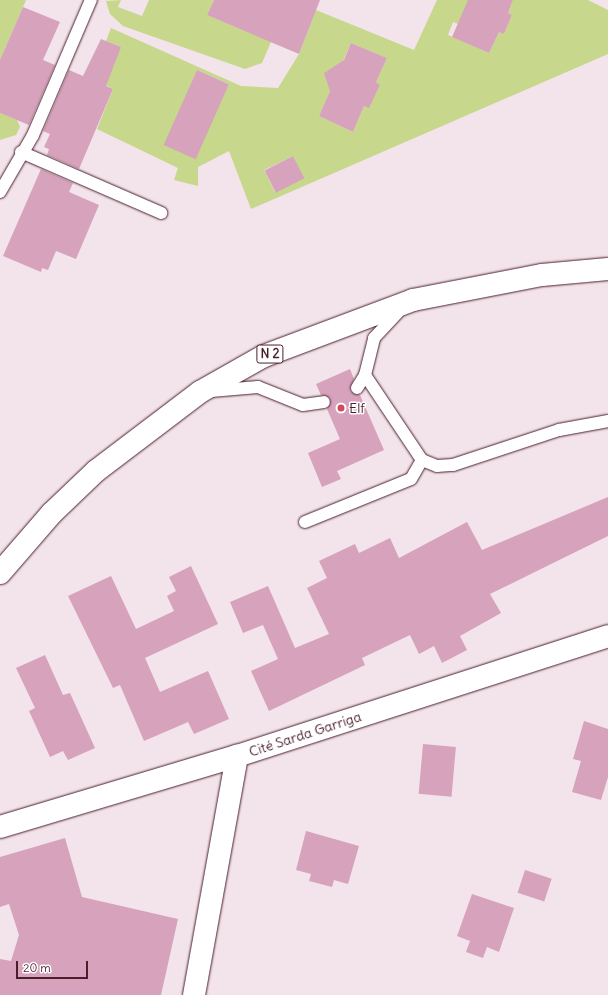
<!DOCTYPE html>
<html>
<head>
<meta charset="utf-8">
<style>
	body { margin:0 }
	#map { position:relative; width:608px; height:995px; overflow:hidden; background:#f3e3eb; font-family:Delius,sans-serif }
	div>[style] { position:absolute }
	[style*='--x'] { left:calc(var(--x)*1px); top:calc(var(--y)*1px); width:calc(var(--w)*1px); rotate:calc(var(--a)*1deg) }
	.green>* { inset:0; background:#c7d78b }
	.building>* { inset:0; background:#d6a2bc; transform-origin:0 0 }
	.roads { filter:drop-shadow(0 0 1px #4a1f2b) drop-shadow(0 0 1px #4a1f2b) }
	.service>* { height:12px; margin:-6px; padding:0 6px; transform-origin:6px; border-radius:6px; background:#fff }
	.minor>* { height:22px; margin:-11px; padding:0 11px; transform-origin:11px; border-radius:11px; background:#fff }
	.primary>* { height:22px; margin:-11px; padding:0 11px; transform-origin:11px; border-radius:11px; background:#fff }
	.dots>* { width:11px; height:11px; translate:-50% -50%; box-sizing:border-box; border:2px solid #fff; border-radius:50% }
	span { translate:-50% -50%; white-space:nowrap; text-align:center; line-height:1.15; -webkit-text-stroke:3px #fff; paint-order:stroke }
	.shield-label span { padding:1px 3px; background:#fff; border:1px solid; border-radius:3px; -webkit-text-stroke-width:0 }
	.shield-label { font-size:13px; color:#4a1f2b; font-weight:700 }
	.poi-label { font-size:14px; color:#4a1f2b }
	.left { translate:0 -50%; text-align:left }
	.street-label { font-size:14px; color:#4a1f2b }
	.scale { position:absolute; left:16px; top:961px; width:72px; height:18px; box-sizing:border-box; border:2px solid #4a1f2b; border-top:0; padding-left:5px; font-size:12px; line-height:14px; white-space:nowrap; color:#4a1f2b; -webkit-text-stroke:3px #fff; paint-order:stroke }
</style>
</head>
<body>
<div id="map">
	<div class="green">
		<div style="clip-path:polygon(0 0,26px 0,0 60px)"></div>
		<div style="clip-path:polygon(121px 0,118px 7px,142px 16px,149px 0,214px 0,207px 15px,241px 29px,289px 0,262px 63px,245px 69px,123px 26px,110px 14px,106px 1px)"></div>
		<div style="clip-path:polygon(evenodd,437px 0,474px 0,463px 26px,453px 22px,448px 35px,489px 53px,499px 32px,504px 34px,512px 15px,508px 13px,513px 0,588px 0,608px 10px,608px 54px,251px 209px,229px 151px,198px 167px,198px 186px,174px 180px,178px 168px,97px 129px,113px 89px,93px 79px,121px 47px,106px 41px,111px 28px,241px 86px,278px 88px,299px 54px,316px 10px,414px 50px,437px 0,351px 43px,387px 58px,376px 82px,380px 85px,369px 107px,364px 106px,353px 132px,319px 116px,351px 43px,437px 0,197px 70px,229px 84px,194px 158px,165px 145px,197px 70px,437px 0,293px 156px,303px 178px,275px 192px,264px 170px,293px 156px)"></div>
		<div style="clip-path:polygon(0 113px,17px 120px,20px 127px,16px 135px,0 140px)"></div>
	</div>
	<div class="building">
		<div style="clip-path:polygon(214px 0,320px 0,299px 54px,207px 15px)"></div>
		<div style="clip-path:polygon(468px 0,513px 0,508px 13px,512px 15px,504px 34px,499px 32px,489px 53px,452px 37px)"></div>
		<div style="clip-path:polygon(23px 7px,60px 22px,43px 60px,55px 65px,29px 125px,0 113px,0 60px)"></div>
		<div style="clip-path:polygon(101px 39px,121px 47px,106px 86px,113px 89px,79px 169px,47px 155px,49px 149px,44px 147px,50px 134px,43px 131px,69px 70px,83px 76px)"></div>
		<div style="clip-path:polygon(351px 43px,387px 58px,376px 82px,380px 85px,369px 108px,364px 106px,353px 132px,319px 116px,330px 91px,324px 73px,344px 60px)"></div>
		<div style="left:197px;top:70px;width:35px;height:82px;rotate:24deg"></div>
		<div style="left:293px;top:156px;width:25px;height:32px;rotate:63deg"></div>
		<div style="clip-path:polygon(41px 169px,73px 183px,69px 192px,99px 205px,76px 259px,56px 251px,48px 270px,42px 268px,41px 272px,3px 256px)"></div>
		<div style="clip-path:polygon(350px 369px,354px 379px,350px 391px,360px 395px,384px 450px,337px 471px,341px 479px,322px 487px,308px 453px,340px 439px,327px 409px,330px 398px,321px 395px,316px 384px)"></div>
		<div style="clip-path:polygon(608px 497px,608px 536px,490px 594px,501px 613px,460px 636px,467px 650px,442px 663px,434px 646px,419px 654px,410px 635px,362px 658px,365px 665px,269px 711px,251px 671px,278px 659px,263px 625px,243px 633px,230px 602px,268px 586px,295px 648px,329px 634px,307px 588px,327px 578px,319px 561px,355px 544px,359px 553px,390px 538px,399px 558px,467px 522px,482px 550px)"></div>
		<div style="clip-path:polygon(191px 566px,218px 624px,145px 658px,160px 692px,208px 671px,229px 719px,194px 734px,188px 722px,144px 741px,120px 685px,113px 688px,68px 596px,111px 576px,136px 629px,174px 611px,167px 596px,176px 591px,169px 577px)"></div>
		<div style="clip-path:polygon(45px 655px,63px 695px,70px 693px,95px 748px,68px 760px,63px 751px,50px 757px,29px 711px,35px 708px,16px 668px)"></div>
		<div style="clip-path:polygon(584px 721px,608px 729px,608px 777px,601px 800px,572px 792px,581px 761px,573px 759px)"></div>
		<div style="left:423px;top:744px;width:33px;height:50px;rotate:5deg"></div>
		<div style="clip-path:polygon(306px 831px,359px 846px,348px 884px,334px 880px,332px 887px,309px 881px,311px 874px,296px 870px)"></div>
		<div style="clip-path:polygon(65px 838px,82px 897px,178px 919px,161px 995px,0 995px,0 959px,11px 961px,19px 935px,9px 904px,0 907px,0 857px)"></div>
		<div style="left:525px;top:870px;width:28px;height:24px;rotate:18deg"></div>
		<div style="clip-path:polygon(472px 894px,514px 908px,499px 952px,487px 947px,483px 958px,466px 952px,470px 941px,457px 936px)"></div>
	</div>
	<div class="roads">
		<div class="service">
			<div style="--x:21;--y:152;--w:153;--a:23.5"></div>
			<div style="--x:0;--y:192;--w:66;--a:-59.9"></div>
			<div style="--x:33;--y:135;--w:147;--a:-66.8"></div>
			<div style="--x:365;--y:375;--w:102;--a:56.2"></div>
			<div style="--x:422;--y:460;--w:16;--a:22"></div>
			<div style="--x:437;--y:466;--w:16;--a:-4"></div>
			<div style="--x:453;--y:465;--w:112;--a:-18.3"></div>
			<div style="--x:559;--y:430;--w:50;--a:-10.4"></div>
			<div style="--x:357;--y:388;--w:15;--a:-58"></div>
			<div style="--x:365;--y:375;--w:38;--a:-76"></div>
			<div style="--x:374;--y:338;--w:35;--a:-47"></div>
			<div style="--x:211;--y:391;--w:47;--a:-4.9"></div>
			<div style="--x:258;--y:387;--w:48;--a:21.8"></div>
			<div style="--x:303;--y:405;--w:21;--a:-8"></div>
			<div style="--x:305;--y:522;--w:114;--a:-22.1"></div>
			<div style="--x:411;--y:479;--w:22;--a:-60"></div>
		</div>
		<div class="minor">
			<div style="--x:0;--y:827;--w:247;--a:-16.7"></div>
			<div style="--x:237;--y:756;--w:390;--a:-17.9"></div>
			<div style="--x:194;--y:995;--w:243;--a:-79.8"></div>
		</div>
		<div class="primary">
			<div style="--x:0;--y:573;--w:79;--a:-49.1"></div>
			<div style="--x:52;--y:513;--w:61;--a:-43.7"></div>
			<div style="--x:96;--y:471;--w:131;--a:-37.2"></div>
			<div style="--x:200;--y:392;--w:73;--a:-29.4"></div>
			<div style="--x:264;--y:356;--w:159;--a:-20.6"></div>
			<div style="--x:413;--y:300;--w:131;--a:-11"></div>
			<div style="--x:542;--y:275;--w:66;--a:-5.2"></div>
		</div>
	</div>
	<div class="dots">
		<div style="left:341px;top:408px;background:#d1495b"></div>
	</div>
	<div class="shield-label">
		<span style="left:270px;top:354px">N 2</span>
	</div>
	<div class="poi-label">
		<span class="left" style="left:349px;top:408px">Elf</span>
	</div>
	<div class="street-label">
		<span style="left:305px;top:734px;rotate:-18deg">Cité Sarda Garriga</span>
	</div>
	<div class="scale">20 m</div>
</div>
</body>
</html>
